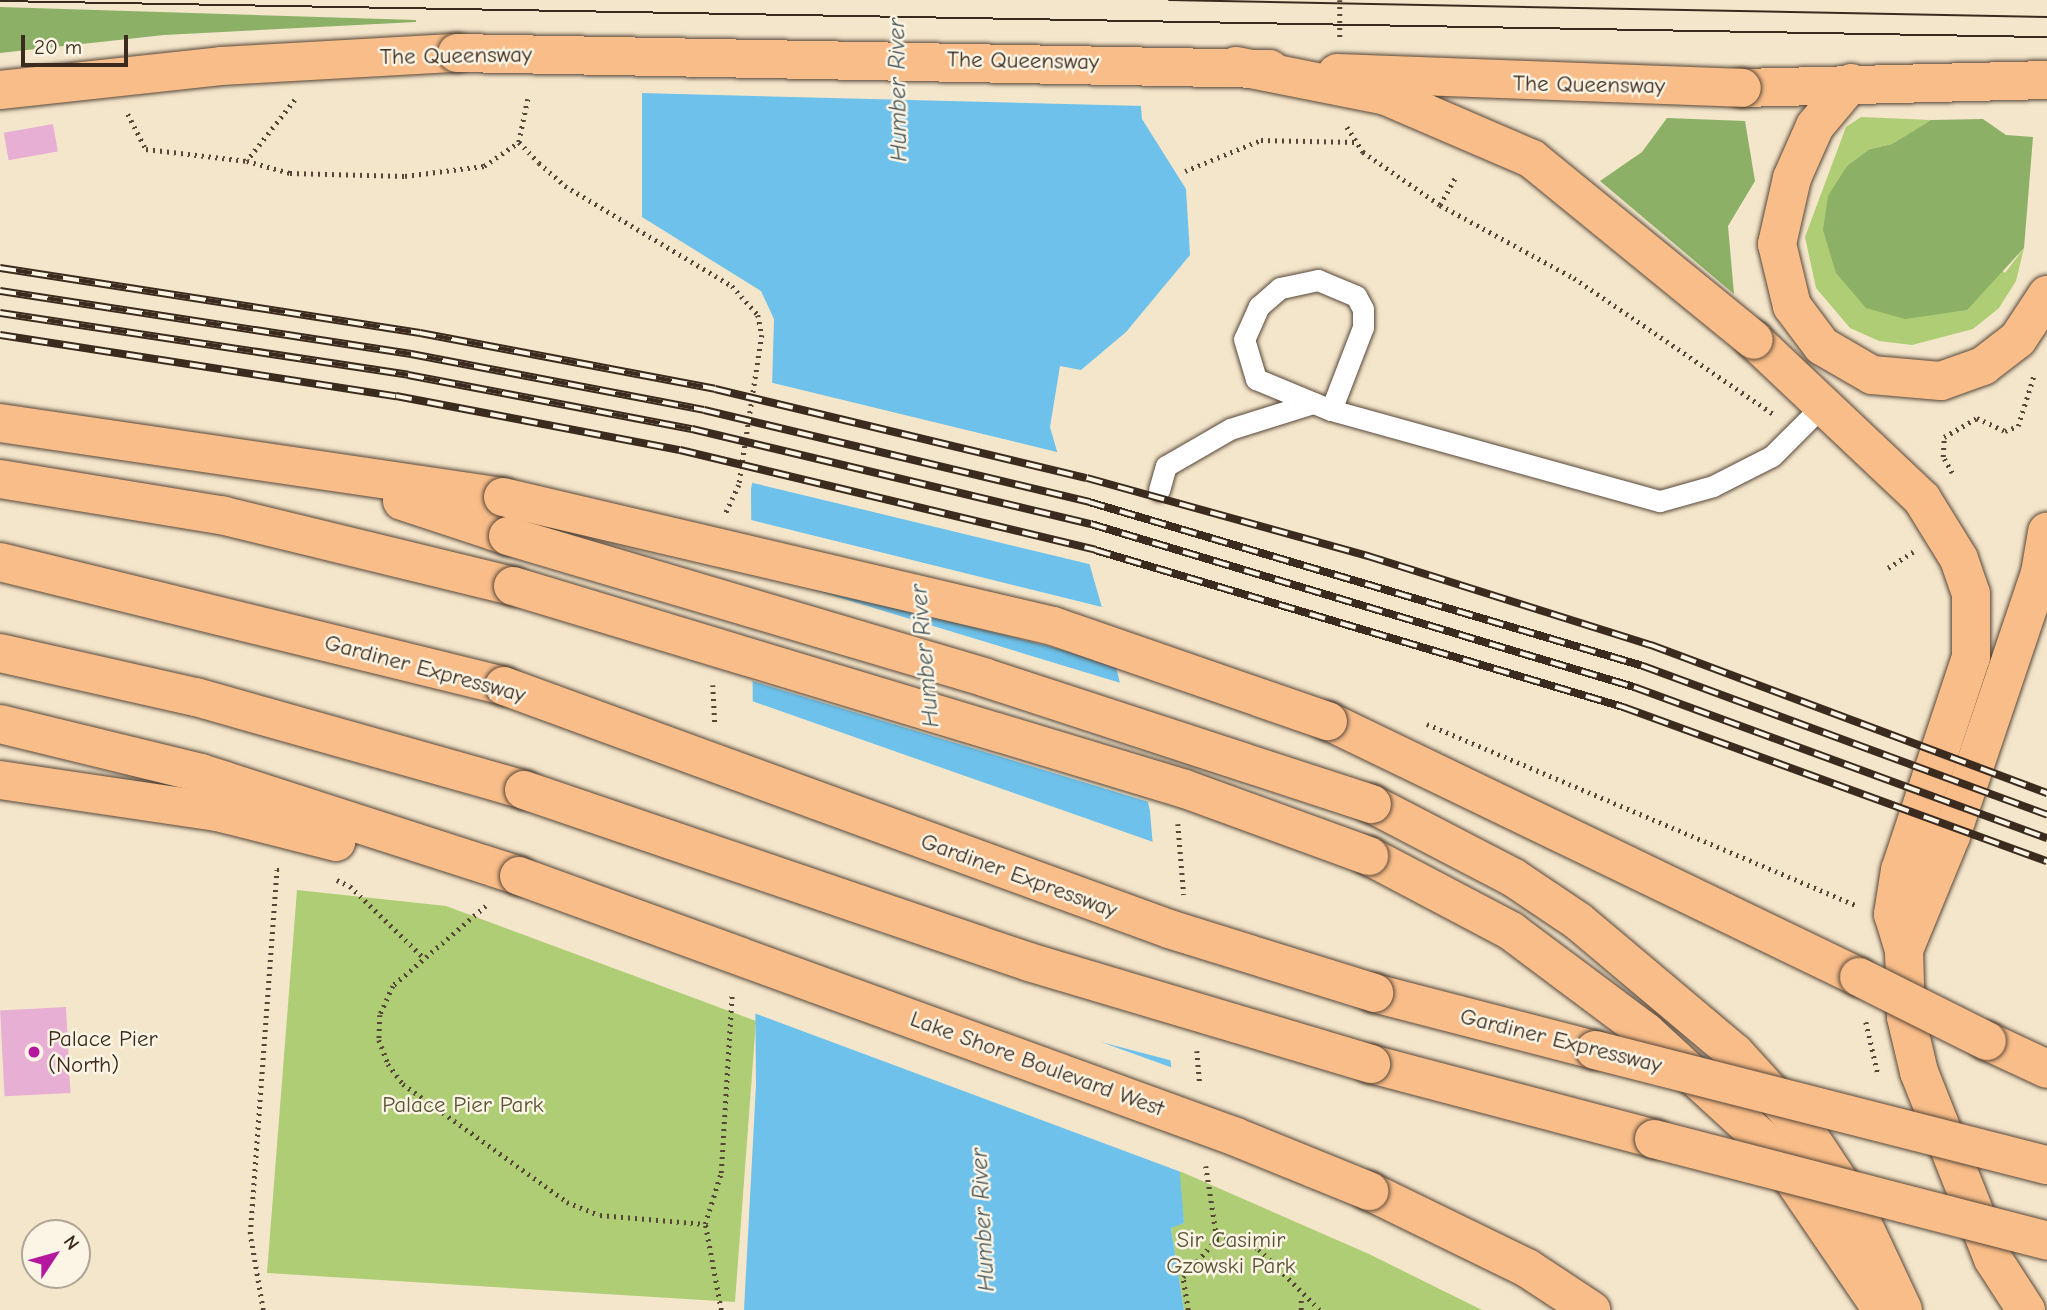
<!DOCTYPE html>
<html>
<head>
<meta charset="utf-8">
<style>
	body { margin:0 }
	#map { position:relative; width:2047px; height:1310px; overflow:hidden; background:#f4e6cb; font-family:"Comic Neue",sans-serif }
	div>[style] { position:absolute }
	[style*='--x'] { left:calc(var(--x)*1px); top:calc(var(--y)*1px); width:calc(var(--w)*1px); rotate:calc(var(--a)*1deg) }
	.green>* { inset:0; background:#afcd74 }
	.forest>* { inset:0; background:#8bb066 }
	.water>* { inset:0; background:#6dc1ea }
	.pier>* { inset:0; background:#f4e6cb }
	.building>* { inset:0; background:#e8afd5; transform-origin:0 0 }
	.path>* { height:4.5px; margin-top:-2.25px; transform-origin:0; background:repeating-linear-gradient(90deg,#574638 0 2px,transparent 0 7px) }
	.roads { filter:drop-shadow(0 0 2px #574638) drop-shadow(0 0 2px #574638) }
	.lane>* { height:21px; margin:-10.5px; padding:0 10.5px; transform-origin:10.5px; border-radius:10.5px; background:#fff }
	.primary>* { height:38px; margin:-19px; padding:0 19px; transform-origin:19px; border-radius:19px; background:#f8bd89 }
	.highway>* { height:38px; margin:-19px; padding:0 19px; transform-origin:19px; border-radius:19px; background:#f8bd89 }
	.tram>* { height:2px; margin:-1px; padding:0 1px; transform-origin:1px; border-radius:1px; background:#3b2a1e }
	.rail>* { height:8px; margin-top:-4px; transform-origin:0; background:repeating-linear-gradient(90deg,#fcf5e5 0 16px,#3b2a1e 0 32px); box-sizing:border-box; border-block:2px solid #3b2a1e }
	.bridges { filter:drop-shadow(0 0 2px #574638) drop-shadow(0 0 2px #574638) }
	.primary-bridge>* { height:38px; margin:-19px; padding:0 19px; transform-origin:19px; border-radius:19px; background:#f8bd89 }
	.highway-bridge>* { height:38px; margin:-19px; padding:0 19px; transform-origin:19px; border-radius:19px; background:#f8bd89 }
	.dots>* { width:19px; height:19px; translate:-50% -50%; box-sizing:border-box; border:4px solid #fcf5e5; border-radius:50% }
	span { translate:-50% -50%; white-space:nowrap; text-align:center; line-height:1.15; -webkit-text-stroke:5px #fcf5e5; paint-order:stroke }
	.street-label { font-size:23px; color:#3b2a1e }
	.poi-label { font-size:23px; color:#3b2a1e }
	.left { translate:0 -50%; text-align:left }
	.park-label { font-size:23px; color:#585334 }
	.water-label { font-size:24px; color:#4a575b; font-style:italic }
	.north { position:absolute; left:21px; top:1219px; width:70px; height:70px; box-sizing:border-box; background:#fcf5e5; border:2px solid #afa495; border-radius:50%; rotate:54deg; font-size:19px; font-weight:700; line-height:28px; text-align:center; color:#3b2a1e }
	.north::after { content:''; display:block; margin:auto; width:24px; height:32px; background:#b5179e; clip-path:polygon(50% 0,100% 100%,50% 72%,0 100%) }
	.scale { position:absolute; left:21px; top:35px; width:107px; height:32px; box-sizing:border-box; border:4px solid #3b2a1e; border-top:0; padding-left:9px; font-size:21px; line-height:24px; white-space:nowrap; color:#3b2a1e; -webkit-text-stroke:5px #fcf5e5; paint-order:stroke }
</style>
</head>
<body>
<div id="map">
	<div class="green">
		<div style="clip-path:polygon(1861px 117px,1931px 120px,1892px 144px,1869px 149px,2005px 273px,2024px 248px,2016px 281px,1999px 308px,1973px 329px,1912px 345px,1879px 341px,1850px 328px,1816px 288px,1805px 237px,1846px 127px)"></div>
		<div style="clip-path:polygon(297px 890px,446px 906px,756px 1021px,735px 1302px,267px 1273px)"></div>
		<div style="clip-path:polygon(1177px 1170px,1369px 1254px,1482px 1310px,1184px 1310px,1171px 1227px,1184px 1223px)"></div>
	</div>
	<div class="forest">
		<div style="clip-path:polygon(0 7px,416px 20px,416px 22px,164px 35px,0 53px)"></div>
		<div style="clip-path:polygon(1667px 118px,1745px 121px,1755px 181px,1728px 226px,1734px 294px,1600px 181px,1642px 152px)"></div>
		<div style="clip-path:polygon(1983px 119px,2006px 135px,2033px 137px,2024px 248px,1967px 310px,1905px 319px,1866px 308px,1836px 273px,1823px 230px,1828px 196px,1847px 166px,1870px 149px,1892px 144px,1931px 120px)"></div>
	</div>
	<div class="water">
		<div style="clip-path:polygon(1132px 0,1142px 119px,1186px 189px,1190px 255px,1126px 332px,1081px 370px,1060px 366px,1050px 427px,1103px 611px,1150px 811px,1184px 1223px,1171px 1228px,1184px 1310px,744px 1310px,756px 1085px,751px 489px,772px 387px,774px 319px,761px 291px,642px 217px,642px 35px)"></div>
	</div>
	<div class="pier">
		<div style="clip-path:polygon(637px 0,1135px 0,1144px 106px,640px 93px)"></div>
		<div style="clip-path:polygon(769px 382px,1061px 453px,1093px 565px,749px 482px)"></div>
		<div style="clip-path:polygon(747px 519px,1106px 608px,1119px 664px,762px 574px,1124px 684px,1152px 803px,746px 679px)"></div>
		<div style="clip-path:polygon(746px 699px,1156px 843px,1173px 1061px,1101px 1042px,1173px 1068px,1181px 1172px,751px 1012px)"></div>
	</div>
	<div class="building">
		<div style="left:53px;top:124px;width:28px;height:50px;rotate:80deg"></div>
		<div style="left:66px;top:1007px;width:86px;height:66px;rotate:87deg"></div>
	</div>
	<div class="path">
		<div style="--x:1340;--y:0;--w:38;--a:90"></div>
		<div style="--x:528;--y:99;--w:44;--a:101.8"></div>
		<div style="--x:519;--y:142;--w:29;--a:46"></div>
		<div style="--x:539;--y:163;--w:35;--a:41"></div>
		<div style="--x:565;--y:186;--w:195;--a:30.9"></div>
		<div style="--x:732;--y:286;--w:39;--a:48"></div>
		<div style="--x:758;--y:315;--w:20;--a:79"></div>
		<div style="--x:762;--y:335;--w:152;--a:98.7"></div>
		<div style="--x:739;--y:485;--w:31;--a:115"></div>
		<div style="--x:295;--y:100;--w:78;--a:128.2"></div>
		<div style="--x:247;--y:161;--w:45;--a:15.6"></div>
		<div style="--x:290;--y:173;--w:115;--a:1.5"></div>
		<div style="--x:405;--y:176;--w:80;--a:-7.2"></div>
		<div style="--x:484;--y:166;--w:42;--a:-34.4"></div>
		<div style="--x:128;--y:114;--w:39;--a:63"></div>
		<div style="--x:146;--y:149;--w:102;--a:6.8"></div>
		<div style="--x:1347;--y:127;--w:30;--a:57"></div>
		<div style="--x:1363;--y:152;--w:93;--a:34.5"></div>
		<div style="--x:1440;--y:205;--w:153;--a:28.6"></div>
		<div style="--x:1574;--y:278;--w:243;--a:34.3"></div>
		<div style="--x:1185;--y:171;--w:82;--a:-22.2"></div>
		<div style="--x:1261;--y:140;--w:95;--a:1.2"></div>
		<div style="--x:1440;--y:205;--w:31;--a:-61"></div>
		<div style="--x:1952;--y:473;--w:18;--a:-119"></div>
		<div style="--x:1943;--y:457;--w:20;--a:-87"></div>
		<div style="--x:1944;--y:437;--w:38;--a:-30"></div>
		<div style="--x:1977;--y:418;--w:31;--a:25"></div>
		<div style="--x:2005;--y:431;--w:14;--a:-21"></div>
		<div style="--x:2018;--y:426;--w:53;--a:-72.6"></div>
		<div style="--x:1888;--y:568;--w:30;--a:-33"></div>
		<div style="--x:713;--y:685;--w:40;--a:87.1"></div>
		<div style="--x:1427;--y:724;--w:467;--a:22.9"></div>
		<div style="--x:1178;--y:824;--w:71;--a:85.2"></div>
		<div style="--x:337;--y:880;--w:14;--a:25"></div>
		<div style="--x:350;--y:886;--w:100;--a:44.2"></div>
		<div style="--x:486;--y:906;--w:123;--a:139.3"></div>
		<div style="--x:393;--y:986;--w:32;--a:114"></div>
		<div style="--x:380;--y:1015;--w:25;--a:92"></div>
		<div style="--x:379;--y:1040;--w:26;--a:69"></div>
		<div style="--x:388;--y:1064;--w:25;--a:53"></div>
		<div style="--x:403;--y:1084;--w:202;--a:35.7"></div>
		<div style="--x:567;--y:1202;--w:35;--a:22"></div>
		<div style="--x:600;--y:1215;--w:105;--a:4.9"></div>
		<div style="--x:1866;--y:1022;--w:53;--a:77"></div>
		<div style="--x:1197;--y:1051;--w:33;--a:85"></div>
		<div style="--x:1206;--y:1166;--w:74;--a:81.4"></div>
		<div style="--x:1217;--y:1239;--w:26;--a:2"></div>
		<div style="--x:1243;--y:1240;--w:18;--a:29"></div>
		<div style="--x:1259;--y:1249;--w:86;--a:45"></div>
		<div style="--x:263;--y:1310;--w:77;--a:-99.7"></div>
		<div style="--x:250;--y:1234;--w:365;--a:-85.8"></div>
		<div style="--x:277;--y:870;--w:7;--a:0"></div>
		<div style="--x:721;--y:1310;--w:87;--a:-100.5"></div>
		<div style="--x:705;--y:1224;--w:53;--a:-72.6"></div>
		<div style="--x:721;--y:1173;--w:180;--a:-86.5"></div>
		<div style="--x:1188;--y:1310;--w:33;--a:-99"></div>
		<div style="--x:1183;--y:1277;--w:51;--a:-48.2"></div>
		<div style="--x:1301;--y:1310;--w:13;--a:-90"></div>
	</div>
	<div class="roads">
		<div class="lane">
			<div style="--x:1331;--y:410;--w:89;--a:-68.9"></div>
			<div style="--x:1363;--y:327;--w:18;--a:-90"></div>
			<div style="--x:1363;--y:309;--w:15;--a:-118"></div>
			<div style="--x:1356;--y:296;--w:41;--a:-157.2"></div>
			<div style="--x:1318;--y:280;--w:39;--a:168"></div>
			<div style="--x:1280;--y:288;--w:28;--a:139"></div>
			<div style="--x:1259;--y:306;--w:36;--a:114"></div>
			<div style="--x:1244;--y:339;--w:42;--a:73.3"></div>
			<div style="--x:1256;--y:379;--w:81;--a:22.5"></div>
			<div style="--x:1331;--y:410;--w:341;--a:15.5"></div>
			<div style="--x:1660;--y:501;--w:55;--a:-15.8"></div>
			<div style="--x:1713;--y:486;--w:66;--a:-27"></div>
			<div style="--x:1772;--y:456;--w:72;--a:-45"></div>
			<div style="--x:1159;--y:490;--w:25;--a:-74"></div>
			<div style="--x:1166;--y:466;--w:74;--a:-30"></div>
			<div style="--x:1230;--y:429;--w:87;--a:-17.4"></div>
		</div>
		<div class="primary">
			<div style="--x:1851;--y:83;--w:56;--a:129.9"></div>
			<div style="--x:1815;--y:126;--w:57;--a:113.9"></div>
			<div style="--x:1792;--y:178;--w:68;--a:102.8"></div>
			<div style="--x:1777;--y:244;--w:64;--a:76.4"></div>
			<div style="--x:1792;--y:306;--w:50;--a:53.1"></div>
			<div style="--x:1822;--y:346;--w:58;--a:30.1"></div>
			<div style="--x:1872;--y:375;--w:69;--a:5"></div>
			<div style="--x:1941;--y:381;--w:45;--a:-19.7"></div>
			<div style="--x:1983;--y:366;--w:44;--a:-37.6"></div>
			<div style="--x:2018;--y:339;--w:53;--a:-56.6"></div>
			<div style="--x:1742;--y:88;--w:305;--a:-1.5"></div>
			<div style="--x:0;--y:90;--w:222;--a:-6.2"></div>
			<div style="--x:221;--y:66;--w:236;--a:-3.2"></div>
		</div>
		<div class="highway">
			<div style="--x:1754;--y:340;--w:231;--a:43.4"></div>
			<div style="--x:1922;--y:499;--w:70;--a:58.3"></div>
			<div style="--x:1959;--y:559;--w:37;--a:71"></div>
			<div style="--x:1971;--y:594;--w:63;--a:90"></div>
			<div style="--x:1971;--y:657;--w:225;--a:108.4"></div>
			<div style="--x:1900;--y:870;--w:45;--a:99"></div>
			<div style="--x:1893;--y:914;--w:38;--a:73"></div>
			<div style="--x:1904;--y:950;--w:67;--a:88.3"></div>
			<div style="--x:1906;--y:1017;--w:57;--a:76.7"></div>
			<div style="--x:1919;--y:1072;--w:201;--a:68.4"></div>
			<div style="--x:1993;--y:1259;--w:61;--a:57.1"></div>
			<div style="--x:0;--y:423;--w:508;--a:8.37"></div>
			<div style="--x:0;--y:479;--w:224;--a:9.3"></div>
			<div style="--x:221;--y:515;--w:301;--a:13.7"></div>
			<div style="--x:402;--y:501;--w:112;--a:18.3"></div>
			<div style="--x:0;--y:562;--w:519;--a:13.82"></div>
			<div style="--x:0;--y:653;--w:201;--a:12.7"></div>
			<div style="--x:196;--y:697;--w:341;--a:15.8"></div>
			<div style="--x:1328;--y:721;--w:589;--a:25.74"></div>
			<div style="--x:0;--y:724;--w:207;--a:13.7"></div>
			<div style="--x:201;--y:773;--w:334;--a:17.9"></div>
			<div style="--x:0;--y:780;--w:219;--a:8.4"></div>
			<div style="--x:217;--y:812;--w:123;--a:14.1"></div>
			<div style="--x:1372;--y:804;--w:160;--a:27.5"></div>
			<div style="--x:1514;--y:878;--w:77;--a:33.9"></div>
			<div style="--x:1578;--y:921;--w:205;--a:40.1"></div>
			<div style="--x:1735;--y:1053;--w:104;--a:47.7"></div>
			<div style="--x:1805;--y:1130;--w:85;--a:56.5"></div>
			<div style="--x:1852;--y:1201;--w:120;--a:64.9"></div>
			<div style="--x:1369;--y:856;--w:161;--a:27.8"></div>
			<div style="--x:1511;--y:931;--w:169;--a:36.8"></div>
			<div style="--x:1646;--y:1032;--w:170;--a:42.6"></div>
			<div style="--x:1771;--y:1147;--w:197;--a:55.7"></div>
			<div style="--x:1904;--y:950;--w:123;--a:-67.6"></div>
			<div style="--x:1951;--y:836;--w:278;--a:-71.3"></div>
			<div style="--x:2040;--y:573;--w:42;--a:-80.3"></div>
			<div style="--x:1374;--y:993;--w:228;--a:14.5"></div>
			<div style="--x:1987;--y:1041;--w:66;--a:25"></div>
			<div style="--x:1371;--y:1064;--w:293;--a:14.8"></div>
			<div style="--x:1369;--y:1191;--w:176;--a:26"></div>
			<div style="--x:1527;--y:1268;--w:77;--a:33.3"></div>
		</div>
	</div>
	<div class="tram">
		<div style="--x:1169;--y:0;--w:878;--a:1.11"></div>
		<div style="--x:0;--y:1;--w:2047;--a:1.01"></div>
	</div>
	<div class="rail">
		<div style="--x:0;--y:268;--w:425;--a:8.8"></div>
		<div style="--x:420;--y:333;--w:300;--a:10.7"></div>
		<div style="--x:715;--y:389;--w:382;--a:13.5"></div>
		<div style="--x:1087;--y:478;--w:292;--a:15.5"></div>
		<div style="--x:1368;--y:556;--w:297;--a:17.5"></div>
		<div style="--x:1651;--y:645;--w:423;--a:20.5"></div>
		<div style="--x:0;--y:291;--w:416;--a:8.7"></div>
		<div style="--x:411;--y:354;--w:298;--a:10.8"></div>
		<div style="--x:704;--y:410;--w:396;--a:13.4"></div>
		<div style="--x:1089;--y:502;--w:578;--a:16.49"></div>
		<div style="--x:1643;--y:666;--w:431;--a:20.2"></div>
		<div style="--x:0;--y:313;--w:413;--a:8.6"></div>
		<div style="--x:408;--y:375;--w:289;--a:10.8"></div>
		<div style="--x:692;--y:429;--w:410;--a:13.4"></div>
		<div style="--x:1091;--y:524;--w:567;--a:16.71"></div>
		<div style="--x:1634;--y:687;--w:440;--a:20.1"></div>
		<div style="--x:0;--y:335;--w:401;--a:8.8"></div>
		<div style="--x:396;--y:396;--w:289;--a:10.8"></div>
		<div style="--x:680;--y:450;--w:427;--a:13.5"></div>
		<div style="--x:1095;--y:550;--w:551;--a:16.56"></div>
		<div style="--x:1623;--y:707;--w:451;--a:20"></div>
	</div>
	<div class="bridges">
		<div class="primary-bridge">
			<div style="--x:457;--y:53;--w:813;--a:1.13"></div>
			<div style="--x:1337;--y:73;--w:405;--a:2.1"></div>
		</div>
		<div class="highway-bridge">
			<div style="--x:1236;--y:66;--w:153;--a:11.3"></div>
			<div style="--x:1386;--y:96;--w:159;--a:23.3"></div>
			<div style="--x:1532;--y:159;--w:286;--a:39.2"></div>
			<div style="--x:503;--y:497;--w:565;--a:13.2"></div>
			<div style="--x:1053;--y:626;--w:291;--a:19.1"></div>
			<div style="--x:508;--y:536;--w:499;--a:16.5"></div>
			<div style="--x:986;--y:678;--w:406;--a:18.1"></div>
			<div style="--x:513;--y:586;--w:702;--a:16.81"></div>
			<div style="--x:1185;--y:789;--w:196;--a:20"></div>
			<div style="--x:504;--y:686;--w:708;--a:20.07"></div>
			<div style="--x:1169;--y:929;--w:215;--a:17.3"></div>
			<div style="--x:524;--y:790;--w:533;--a:18.81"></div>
			<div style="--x:1029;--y:962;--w:357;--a:16.6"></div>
			<div style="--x:519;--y:876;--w:763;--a:20"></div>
			<div style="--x:1236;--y:1137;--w:144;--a:22.1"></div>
			<div style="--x:1859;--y:977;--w:143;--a:26.6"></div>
			<div style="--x:1595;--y:1050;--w:466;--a:14.3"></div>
			<div style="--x:1654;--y:1139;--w:406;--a:14.5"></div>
		</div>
	</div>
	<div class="dots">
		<div style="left:34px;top:1052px;background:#b5179e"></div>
	</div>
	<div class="street-label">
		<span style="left:456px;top:56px;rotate:-1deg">The Queensway</span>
		<span style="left:1023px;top:61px;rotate:1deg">The Queensway</span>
		<span style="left:1589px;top:85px;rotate:1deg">The Queensway</span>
		<span style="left:425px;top:669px;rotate:15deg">Gardiner Expressway</span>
		<span style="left:1019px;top:876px;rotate:20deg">Gardiner Expressway</span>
		<span style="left:1561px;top:1041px;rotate:14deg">Gardiner Expressway</span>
		<span style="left:1037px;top:1064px;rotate:20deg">Lake Shore Boulevard West</span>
	</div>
	<div class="poi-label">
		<span class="left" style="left:48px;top:1052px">Palace Pier<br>(North)</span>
	</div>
	<div class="park-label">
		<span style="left:463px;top:1105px">Palace Pier Park</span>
		<span style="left:1231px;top:1253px">Sir Casimir<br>Gzowski Park</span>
	</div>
	<div class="water-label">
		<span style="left:898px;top:90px;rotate:-91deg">Humber River</span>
		<span style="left:925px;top:656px;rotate:-95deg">Humber River</span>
		<span style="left:983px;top:1220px;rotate:-93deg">Humber River</span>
	</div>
	<div class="north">N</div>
	<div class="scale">20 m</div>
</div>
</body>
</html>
